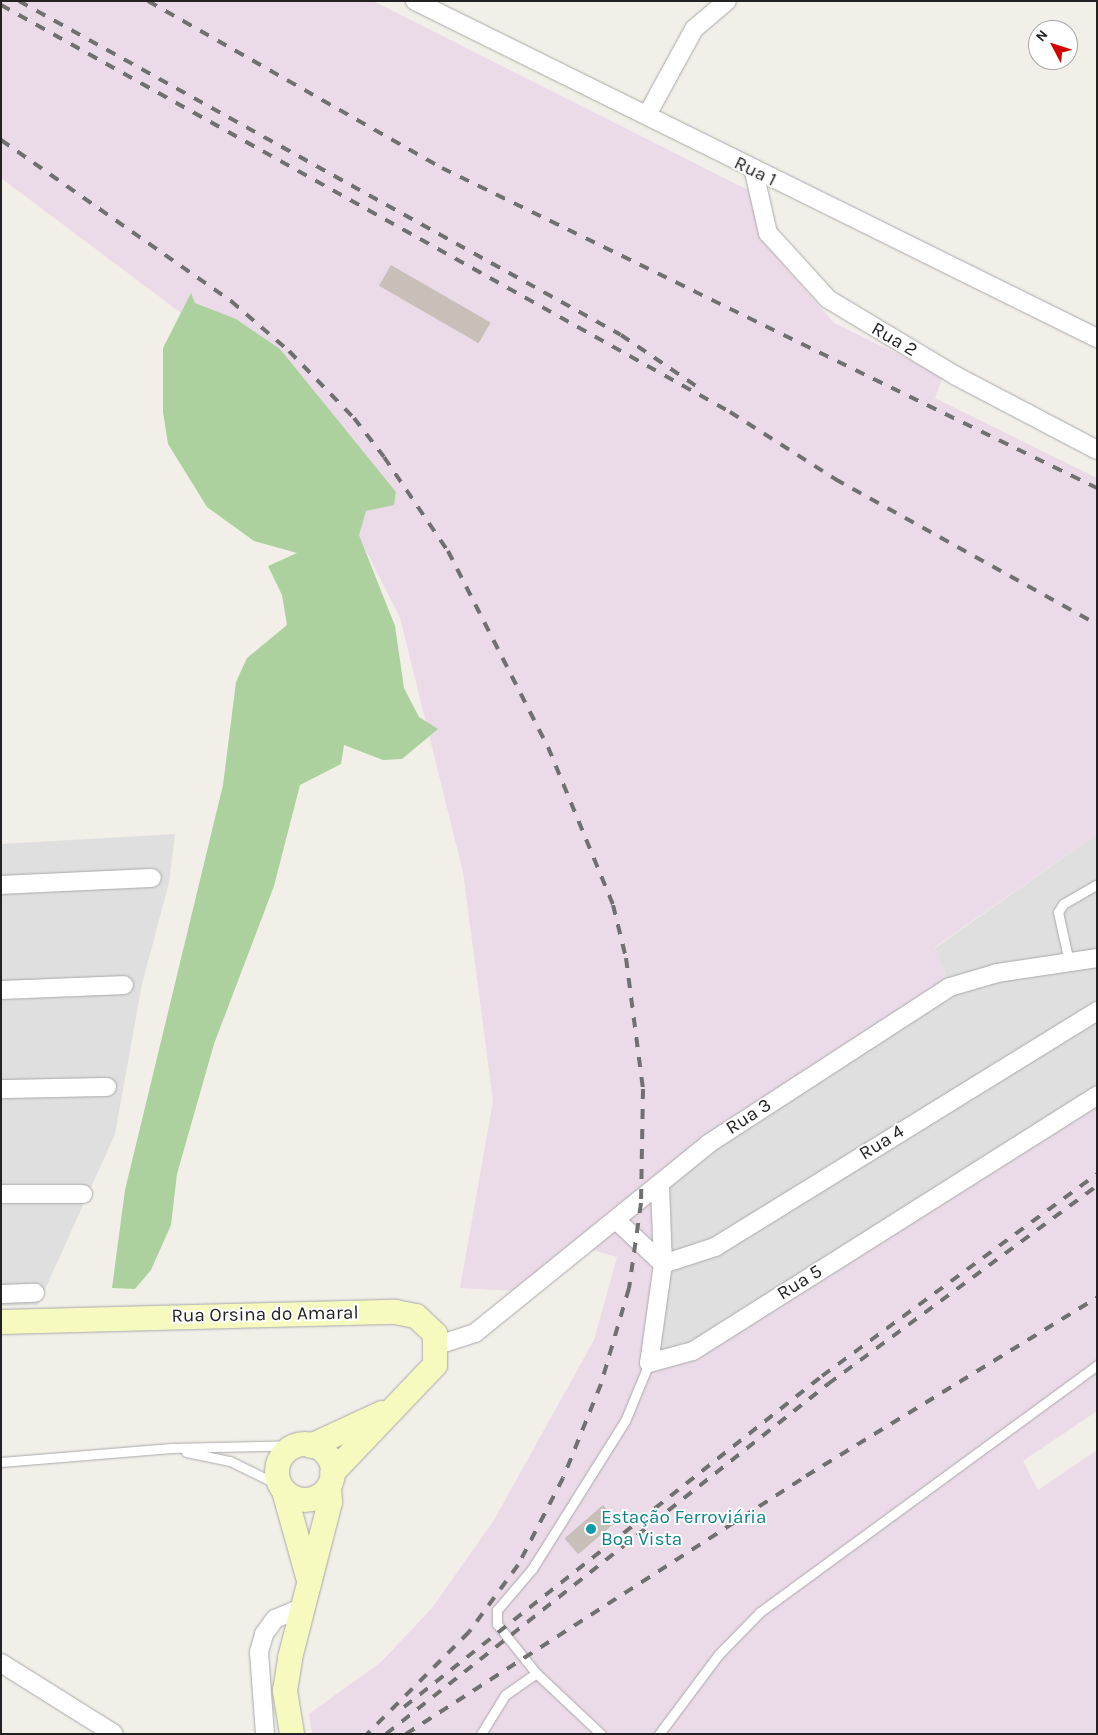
<!DOCTYPE html>
<html>
<head>
<meta charset="utf-8">
<style>
	body { margin:0 }
	#map { position:relative; width:1098px; height:1735px; overflow:hidden; background:#f2efe9; font-family:Karla,sans-serif }
	div>[style] { position:absolute }
	[style*='--x'] { left:calc(var(--x)*1px); top:calc(var(--y)*1px); width:calc(var(--w)*1px); rotate:calc(var(--a)*1deg) }
	.residential>* { inset:0; background:#e0dfdf }
	.industrial>* { inset:0; background:#ebdbe8 }
	.forest>* { inset:0; background:#add19e }
	.building>* { inset:0; background:#c7bfb8; transform-origin:0 0 }
	.roads { filter:drop-shadow(0 0 1px #a9a9a9) drop-shadow(0 0 1px #a9a9a9) }
	.lane>* { height:9px; margin:-4.5px; padding:0 4.5px; transform-origin:4.5px; border-radius:4.5px; background:#fff }
	.street>* { height:18px; margin:-9px; padding:0 9px; transform-origin:9px; border-radius:9px; background:#fff }
	.secondary>* { height:24px; margin:-12px; padding:0 12px; transform-origin:12px; border-radius:12px; background:#f7fabf }
	.secondary>.ring { margin:-12px; padding:0; box-sizing:content-box; background:none; border:24px solid #f7fabf; border-radius:50% }
	.rail>* { height:4px; margin-top:-2px; transform-origin:0; background:repeating-linear-gradient(90deg,#707070 0 10px,transparent 0 20px) }
	.dots>* { width:14px; height:14px; translate:-50% -50%; box-sizing:border-box; border:2px solid #fff; border-radius:50% }
	span { translate:-50% -50%; white-space:nowrap; text-align:center; line-height:1.15; -webkit-text-stroke:4px #fff; paint-order:stroke }
	.street-label { font-size:19px; color:#222 }
	.culture-label { font-size:19px; color:#0d838f }
	.left { translate:0 -50%; text-align:left }
	.frame { position:absolute; inset:0; border:2px solid #222; pointer-events:none }
	.north { position:absolute; left:1028px; top:20px; width:50px; height:50px; box-sizing:border-box; background:#fff; border:1px solid #a7a7a7; border-radius:50%; rotate:310deg; font-size:14px; font-weight:700; line-height:20px; text-align:center; color:#222 }
	.north::after { content:''; display:block; margin:auto; width:18px; height:22px; background:#d40000; clip-path:polygon(50% 0,100% 100%,50% 72%,0 100%) }
</style>
</head>
<body>
<div id="map">
	<div class="residential">
		<div style="clip-path:polygon(175px 834px,169px 883px,142px 984px,115px 1134px,38px 1305px,1px 1306px,1px 844px)"></div>
		<div style="clip-path:polygon(1097px 834px,1097px 1096px,693px 1351px,649px 1363px,660px 1186px,950px 986px,935px 948px)"></div>
	</div>
	<div class="industrial">
		<div style="clip-path:polygon(1px 1px,373px 1px,750px 191px,762px 240px,834px 323px,943px 376px,935px 398px,1097px 478px,1097px 834px,935px 947px,950px 987px,660px 1186px,649px 1362px,693px 1351px,1097px 1096px,1097px 1411px,1023px 1461px,1038px 1490px,1097px 1450px,1097px 1734px,312px 1734px,309px 1714px,381px 1662px,432px 1608px,494px 1520px,594px 1340px,617px 1257px,571px 1244px,517px 1291px,460px 1288px,493px 1101px,463px 872px,400px 618px,355px 529px,209px 334px,1px 178px)"></div>
	</div>
	<div class="forest">
		<div style="clip-path:polygon(191px 293px,195px 303px,236px 319px,280px 349px,396px 492px,394px 505px,366px 511px,359px 535px,395px 626px,404px 688px,419px 717px,438px 729px,402px 759px,383px 760px,344px 745px,341px 764px,300px 785px,274px 886px,214px 1044px,177px 1174px,171px 1225px,151px 1270px,135px 1289px,112px 1288px,125px 1190px,223px 785px,236px 682px,247px 658px,287px 625px,282px 595px,268px 566px,297px 553px,254px 541px,207px 507px,168px 444px,163px 412px,163px 348px)"></div>
	</div>
	<div class="building">
		<div style="left:391px;top:265px;width:115px;height:24px;rotate:30deg"></div>
		<div style="left:603px;top:1505px;width:21px;height:51px;rotate:49deg"></div>
	</div>
	<div class="roads">
		<div class="lane">
			<div style="--x:1069;--y:962;--w:51;--a:-102.4"></div>
			<div style="--x:1058;--y:912;--w:9;--a:-58"></div>
			<div style="--x:1063;--y:904;--w:39;--a:-30"></div>
			<div style="--x:186;--y:1452;--w:45;--a:11.6"></div>
			<div style="--x:230;--y:1461;--w:55;--a:26.1"></div>
			<div style="--x:1;--y:1462;--w:171;--a:-4.7"></div>
			<div style="--x:171;--y:1448;--w:135;--a:-1.3"></div>
			<div style="--x:536;--y:1673;--w:63;--a:-128.5"></div>
			<div style="--x:497;--y:1624;--w:14;--a:-90"></div>
			<div style="--x:497;--y:1610;--w:54;--a:-49.5"></div>
			<div style="--x:532;--y:1569;--w:175;--a:-57.9"></div>
			<div style="--x:625;--y:1421;--w:63;--a:-67.5"></div>
			<div style="--x:481;--y:1734;--w:46;--a:-58.4"></div>
			<div style="--x:505;--y:1695;--w:38;--a:-35"></div>
			<div style="--x:536;--y:1673;--w:89;--a:43.2"></div>
			<div style="--x:659;--y:1734;--w:99;--a:-53.2"></div>
			<div style="--x:718;--y:1655;--w:60;--a:-45.7"></div>
			<div style="--x:760;--y:1612;--w:418;--a:-36.2"></div>
		</div>
		<div class="street">
			<div style="--x:415;--y:1;--w:761;--a:26.3"></div>
			<div style="--x:647;--y:115;--w:98;--a:-61.3"></div>
			<div style="--x:694;--y:29;--w:43;--a:-40.3"></div>
			<div style="--x:754;--y:172;--w:63;--a:77.1"></div>
			<div style="--x:768;--y:233;--w:89;--a:47.7"></div>
			<div style="--x:828;--y:299;--w:149;--a:31"></div>
			<div style="--x:956;--y:376;--w:159;--a:27.7"></div>
			<div style="--x:1;--y:885;--w:151;--a:-2.7"></div>
			<div style="--x:1;--y:990;--w:123;--a:-2.3"></div>
			<div style="--x:1;--y:1089;--w:106;--a:-1.1"></div>
			<div style="--x:660;--y:1186;--w:78;--a:87.8"></div>
			<div style="--x:663;--y:1264;--w:100;--a:98"></div>
			<div style="--x:649;--y:1363;--w:46;--a:-15.3"></div>
			<div style="--x:693;--y:1351;--w:478;--a:-32.3"></div>
			<div style="--x:1;--y:1194;--w:82;--a:0"></div>
			<div style="--x:616;--y:1220;--w:64;--a:43.1"></div>
			<div style="--x:663;--y:1264;--w:55;--a:-18.1"></div>
			<div style="--x:715;--y:1247;--w:449;--a:-31.7"></div>
			<div style="--x:1;--y:1294;--w:34;--a:-2"></div>
			<div style="--x:438;--y:1345;--w:39;--a:-18"></div>
			<div style="--x:475;--y:1333;--w:300;--a:-39"></div>
			<div style="--x:708;--y:1144;--w:288;--a:-33"></div>
			<div style="--x:950;--y:987;--w:49;--a:-16.6"></div>
			<div style="--x:997;--y:973;--w:101;--a:-8.5"></div>
			<div style="--x:1;--y:1663;--w:133;--a:32.1"></div>
			<div style="--x:265;--y:1734;--w:82;--a:-94.2"></div>
			<div style="--x:259;--y:1652;--w:19;--a:-74"></div>
			<div style="--x:264;--y:1634;--w:19;--a:-54"></div>
			<div style="--x:275;--y:1619;--w:28;--a:-23"></div>
		</div>
		<div class="secondary">
			<div style="--x:1;--y:1322;--w:394;--a:-1.5"></div>
			<div style="--x:395;--y:1312;--w:21;--a:11"></div>
			<div style="--x:416;--y:1316;--w:26;--a:43"></div>
			<div style="--x:435;--y:1334;--w:31;--a:90"></div>
			<div style="--x:435;--y:1365;--w:149;--a:133.6"></div>
			<div class="ring" style="left:277px;top:1444px;width:32px;height:32px"></div>
			<div style="--x:311;--y:1446;--w:78;--a:-24.9"></div>
			<div style="--x:284;--y:1491;--w:89;--a:74.4"></div>
			<div style="--x:292;--y:1734;--w:44;--a:-99.2"></div>
			<div style="--x:285;--y:1691;--w:33;--a:-81"></div>
			<div style="--x:290;--y:1658;--w:161;--a:-75.6"></div>
			<div style="--x:330;--y:1502;--w:16;--a:-94"></div>
		</div>
	</div>
	<div class="rail">
		<div style="--x:19;--y:1;--w:688;--a:29.02"></div>
		<div style="--x:621;--y:335;--w:91;--a:34.2"></div>
		<div style="--x:148;--y:1;--w:338;--a:29.6"></div>
		<div style="--x:442;--y:168;--w:729;--a:26.04"></div>
		<div style="--x:1;--y:5;--w:835;--a:29.17"></div>
		<div style="--x:730;--y:412;--w:125;--a:32.5"></div>
		<div style="--x:835;--y:479;--w:299;--a:29"></div>
		<div style="--x:1;--y:140;--w:281;--a:35"></div>
		<div style="--x:231;--y:301;--w:77;--a:40.8"></div>
		<div style="--x:289;--y:351;--w:93;--a:45.9"></div>
		<div style="--x:354;--y:418;--w:49;--a:52.4"></div>
		<div style="--x:384;--y:457;--w:114;--a:55.8"></div>
		<div style="--x:448;--y:551;--w:220;--a:63"></div>
		<div style="--x:548;--y:747;--w:171;--a:67.6"></div>
		<div style="--x:613;--y:905;--w:55;--a:76.2"></div>
		<div style="--x:626;--y:958;--w:132;--a:82.6"></div>
		<div style="--x:643;--y:1089;--w:114;--a:91"></div>
		<div style="--x:641;--y:1203;--w:86;--a:98"></div>
		<div style="--x:629;--y:1288;--w:100;--a:106.3"></div>
		<div style="--x:601;--y:1384;--w:101;--a:112"></div>
		<div style="--x:563;--y:1478;--w:98;--a:117.3"></div>
		<div style="--x:518;--y:1565;--w:83;--a:126.2"></div>
		<div style="--x:469;--y:1632;--w:144;--a:135"></div>
		<div style="--x:404;--y:1707;--w:533;--a:-38.37"></div>
		<div style="--x:822;--y:1376;--w:341;--a:-36.3"></div>
		<div style="--x:386;--y:1734;--w:564;--a:-38.37"></div>
		<div style="--x:828;--y:1384;--w:334;--a:-36.4"></div>
		<div style="--x:406;--y:1734;--w:476;--a:-32.8"></div>
		<div style="--x:806;--y:1476;--w:341;--a:-31.5"></div>
	</div>
	<div class="dots">
		<div style="left:591px;top:1529px;background:#0f9aa8"></div>
	</div>
	<div class="street-label">
		<span style="left:755px;top:172px;rotate:26deg">Rua 1</span>
		<span style="left:894px;top:340px;rotate:30deg">Rua 2</span>
		<span style="left:749px;top:1117px;rotate:-33deg">Rua 3</span>
		<span style="left:882px;top:1143px;rotate:-32deg">Rua 4</span>
		<span style="left:800px;top:1283px;rotate:-32deg">Rua 5</span>
		<span style="left:265px;top:1315px;rotate:-1deg">Rua Orsina do Amaral</span>
	</div>
	<div class="culture-label">
		<span class="left" style="left:601px;top:1529px">Estação Ferroviária<br>Boa Vista</span>
	</div>
	<div class="frame"></div>
	<div class="north">N</div>
</div>
</body>
</html>
